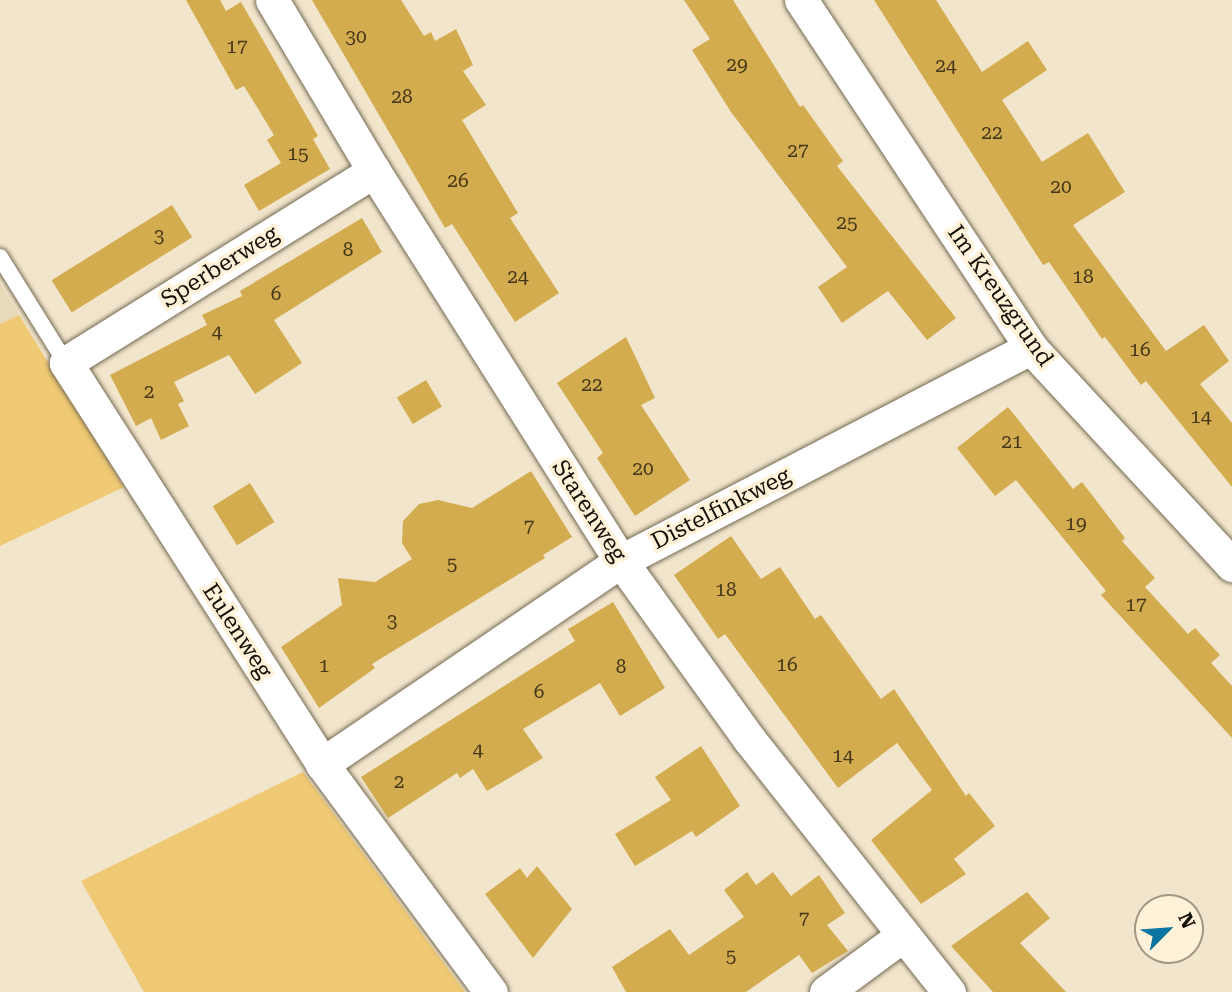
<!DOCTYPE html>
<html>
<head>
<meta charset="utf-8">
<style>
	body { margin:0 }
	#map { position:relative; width:1232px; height:992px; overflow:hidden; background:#f1e5cb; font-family:"Roboto Serif",serif }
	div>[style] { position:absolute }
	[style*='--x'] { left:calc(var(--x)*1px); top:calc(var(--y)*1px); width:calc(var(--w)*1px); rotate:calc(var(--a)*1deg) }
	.built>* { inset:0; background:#e9dab9 }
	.green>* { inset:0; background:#efc973 }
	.building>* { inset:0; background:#d4ac50; transform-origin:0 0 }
	.roads { filter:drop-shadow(0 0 2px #746952) drop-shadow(0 0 2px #746952) }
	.lane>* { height:16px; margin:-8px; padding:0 8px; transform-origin:8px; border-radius:8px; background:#fff }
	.street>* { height:33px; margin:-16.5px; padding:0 16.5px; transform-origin:16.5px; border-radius:16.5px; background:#fff }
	span { translate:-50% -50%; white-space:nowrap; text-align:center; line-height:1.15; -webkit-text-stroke:7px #fff2d8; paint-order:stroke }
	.number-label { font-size:19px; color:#443719 }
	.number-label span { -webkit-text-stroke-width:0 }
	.street-label { font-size:23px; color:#141007 }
	.north { position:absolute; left:1134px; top:894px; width:70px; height:70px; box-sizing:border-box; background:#fff2d8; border:2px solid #a19884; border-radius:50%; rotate:65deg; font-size:19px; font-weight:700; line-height:28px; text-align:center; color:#141007 }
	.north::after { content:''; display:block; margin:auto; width:24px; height:32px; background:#0a75a0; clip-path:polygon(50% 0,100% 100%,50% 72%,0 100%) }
</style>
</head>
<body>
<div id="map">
	<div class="built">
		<div style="clip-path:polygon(0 284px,19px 315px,0 324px)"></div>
	</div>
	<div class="green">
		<div style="clip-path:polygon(19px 315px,124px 487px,0 546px,0 324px)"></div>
		<div style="clip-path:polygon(303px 772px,465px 992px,144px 992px,81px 881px)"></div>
	</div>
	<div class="building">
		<div style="clip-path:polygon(186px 0,220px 0,226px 11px,241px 2px,318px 136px,313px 139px,330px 169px,259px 211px,244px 185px,281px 163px,267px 140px,274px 135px,244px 86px,236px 90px)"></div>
		<div style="clip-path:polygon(312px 0,401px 0,424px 36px,431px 32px,435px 41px,456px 29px,473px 65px,463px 71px,486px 105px,462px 120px,518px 213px,510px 218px,559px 293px,515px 322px,452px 224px,445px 228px)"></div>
		<div style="clip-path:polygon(684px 0,733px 0,800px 107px,803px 105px,843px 161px,837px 166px,956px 318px,927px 340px,888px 291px,842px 323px,818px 287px,847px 267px,731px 112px,692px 50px,710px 39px)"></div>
		<div style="clip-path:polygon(874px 0,936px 0,982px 72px,1028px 41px,1047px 70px,1002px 100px,1042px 162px,1088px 133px,1125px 192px,1073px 225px,1166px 351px,1204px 325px,1229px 361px,1200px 384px,1232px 423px,1232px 487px,1146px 381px,1141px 385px,1105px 337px,1102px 339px,1049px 262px,1043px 265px)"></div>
		<div style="left:172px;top:205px;width:38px;height:142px;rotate:58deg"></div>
		<div style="clip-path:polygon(362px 218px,382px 252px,274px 320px,302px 363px,255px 394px,229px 355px,174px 382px,184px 401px,178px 404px,189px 426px,161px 440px,151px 418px,136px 426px,110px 375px,207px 325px,202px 315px,242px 296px,240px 291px)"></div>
		<div style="clip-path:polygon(626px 337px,655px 398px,641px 405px,690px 480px,635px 516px,597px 458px,603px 453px,557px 383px)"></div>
		<div style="left:426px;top:380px;width:31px;height:34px;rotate:59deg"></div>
		<div style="clip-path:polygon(1008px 407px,1073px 489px,1082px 482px,1125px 538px,1122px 541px,1155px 578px,1145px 587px,1188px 634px,1195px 628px,1220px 655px,1211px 663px,1232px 686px,1232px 738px,1101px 595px,1106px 591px,1016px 480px,995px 496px,957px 448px)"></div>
		<div style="clip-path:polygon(531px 471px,572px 537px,543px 555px,545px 558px,372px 664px,375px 668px,319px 708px,281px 647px,342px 605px,338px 578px,375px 582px,412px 559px,402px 543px,403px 521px,419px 504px,438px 500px,472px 508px)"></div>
		<div style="left:250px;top:483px;width:46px;height:44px;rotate:58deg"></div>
		<div style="clip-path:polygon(731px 536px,761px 579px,780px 567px,815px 619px,821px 615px,881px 699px,894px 689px,966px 796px,969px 793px,995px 826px,954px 859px,966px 874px,921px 904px,871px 840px,932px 790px,897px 743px,838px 788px,725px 634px,718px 639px,674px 575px)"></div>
		<div style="clip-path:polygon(613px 602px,665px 688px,620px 716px,600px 683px,523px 729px,543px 758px,487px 791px,473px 769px,460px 778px,457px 773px,388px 818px,361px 777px,575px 641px,568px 629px)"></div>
		<div style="clip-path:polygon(701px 746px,740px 806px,696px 837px,692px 831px,635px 866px,615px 834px,671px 800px,655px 777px)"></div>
		<div style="clip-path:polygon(537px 866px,572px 909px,533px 958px,485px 894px,520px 868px,527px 878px)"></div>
		<div style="clip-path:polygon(747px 872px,756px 885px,773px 872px,791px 896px,819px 875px,845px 913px,827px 925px,848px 951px,812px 973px,799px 955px,746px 992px,626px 992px,612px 967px,670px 929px,689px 955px,744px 917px,724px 890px)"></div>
		<div style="clip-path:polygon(1027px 892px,1050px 918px,1020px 943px,1066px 992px,993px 992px,951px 946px)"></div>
	</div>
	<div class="roads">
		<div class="lane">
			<div style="--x:0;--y:257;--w:125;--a:58.1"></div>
		</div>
		<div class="street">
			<div style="--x:272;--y:0;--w:199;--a:59.2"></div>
			<div style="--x:374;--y:171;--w:462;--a:57.7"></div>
			<div style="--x:621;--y:561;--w:219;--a:54.3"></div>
			<div style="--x:749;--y:739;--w:323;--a:51.7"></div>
			<div style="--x:801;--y:0;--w:417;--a:56.5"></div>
			<div style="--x:1031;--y:348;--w:296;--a:47.2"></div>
			<div style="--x:374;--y:171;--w:363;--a:148.1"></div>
			<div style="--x:66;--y:363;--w:476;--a:57.4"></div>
			<div style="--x:322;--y:764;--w:284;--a:53.5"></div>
			<div style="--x:322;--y:764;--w:361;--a:-34.2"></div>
			<div style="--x:621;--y:561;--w:462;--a:-27.5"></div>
			<div style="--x:826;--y:992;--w:94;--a:-36.4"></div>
		</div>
	</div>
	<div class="number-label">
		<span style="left:356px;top:37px">30</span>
		<span style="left:237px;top:47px">17</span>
		<span style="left:737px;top:65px">29</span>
		<span style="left:946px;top:66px">24</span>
		<span style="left:402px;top:97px">28</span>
		<span style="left:992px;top:133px">22</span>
		<span style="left:798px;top:151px">27</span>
		<span style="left:298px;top:154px">15</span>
		<span style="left:458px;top:181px">26</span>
		<span style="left:1061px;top:187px">20</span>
		<span style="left:847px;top:223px">25</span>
		<span style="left:159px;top:236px">3</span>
		<span style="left:348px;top:250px">8</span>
		<span style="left:518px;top:277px">24</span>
		<span style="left:1083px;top:277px">18</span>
		<span style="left:276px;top:294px">6</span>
		<span style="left:217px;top:332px">4</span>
		<span style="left:1140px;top:350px">16</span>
		<span style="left:592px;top:385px">22</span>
		<span style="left:149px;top:392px">2</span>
		<span style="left:1201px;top:417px">14</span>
		<span style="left:1012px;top:442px">21</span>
		<span style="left:643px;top:469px">20</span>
		<span style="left:1076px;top:524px">19</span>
		<span style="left:529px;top:527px">7</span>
		<span style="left:452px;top:564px">5</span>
		<span style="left:726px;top:590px">18</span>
		<span style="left:1136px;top:605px">17</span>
		<span style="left:392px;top:621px">3</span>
		<span style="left:787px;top:665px">16</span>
		<span style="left:324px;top:666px">1</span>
		<span style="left:621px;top:667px">8</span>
		<span style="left:539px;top:692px">6</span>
		<span style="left:478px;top:750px">4</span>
		<span style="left:843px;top:756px">14</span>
		<span style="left:399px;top:782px">2</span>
		<span style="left:804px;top:919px">7</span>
		<span style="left:731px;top:956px">5</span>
	</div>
	<div class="street-label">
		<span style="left:220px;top:267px;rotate:-32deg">Sperberweg</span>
		<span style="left:1000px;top:296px;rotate:55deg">Im Kreuzgrund</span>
		<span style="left:721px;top:509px;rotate:-27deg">Distelfinkweg</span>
		<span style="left:589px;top:511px;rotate:57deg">Starenweg</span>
		<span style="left:237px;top:631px;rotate:57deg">Eulenweg</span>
	</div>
	<div class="north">N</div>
</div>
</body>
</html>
